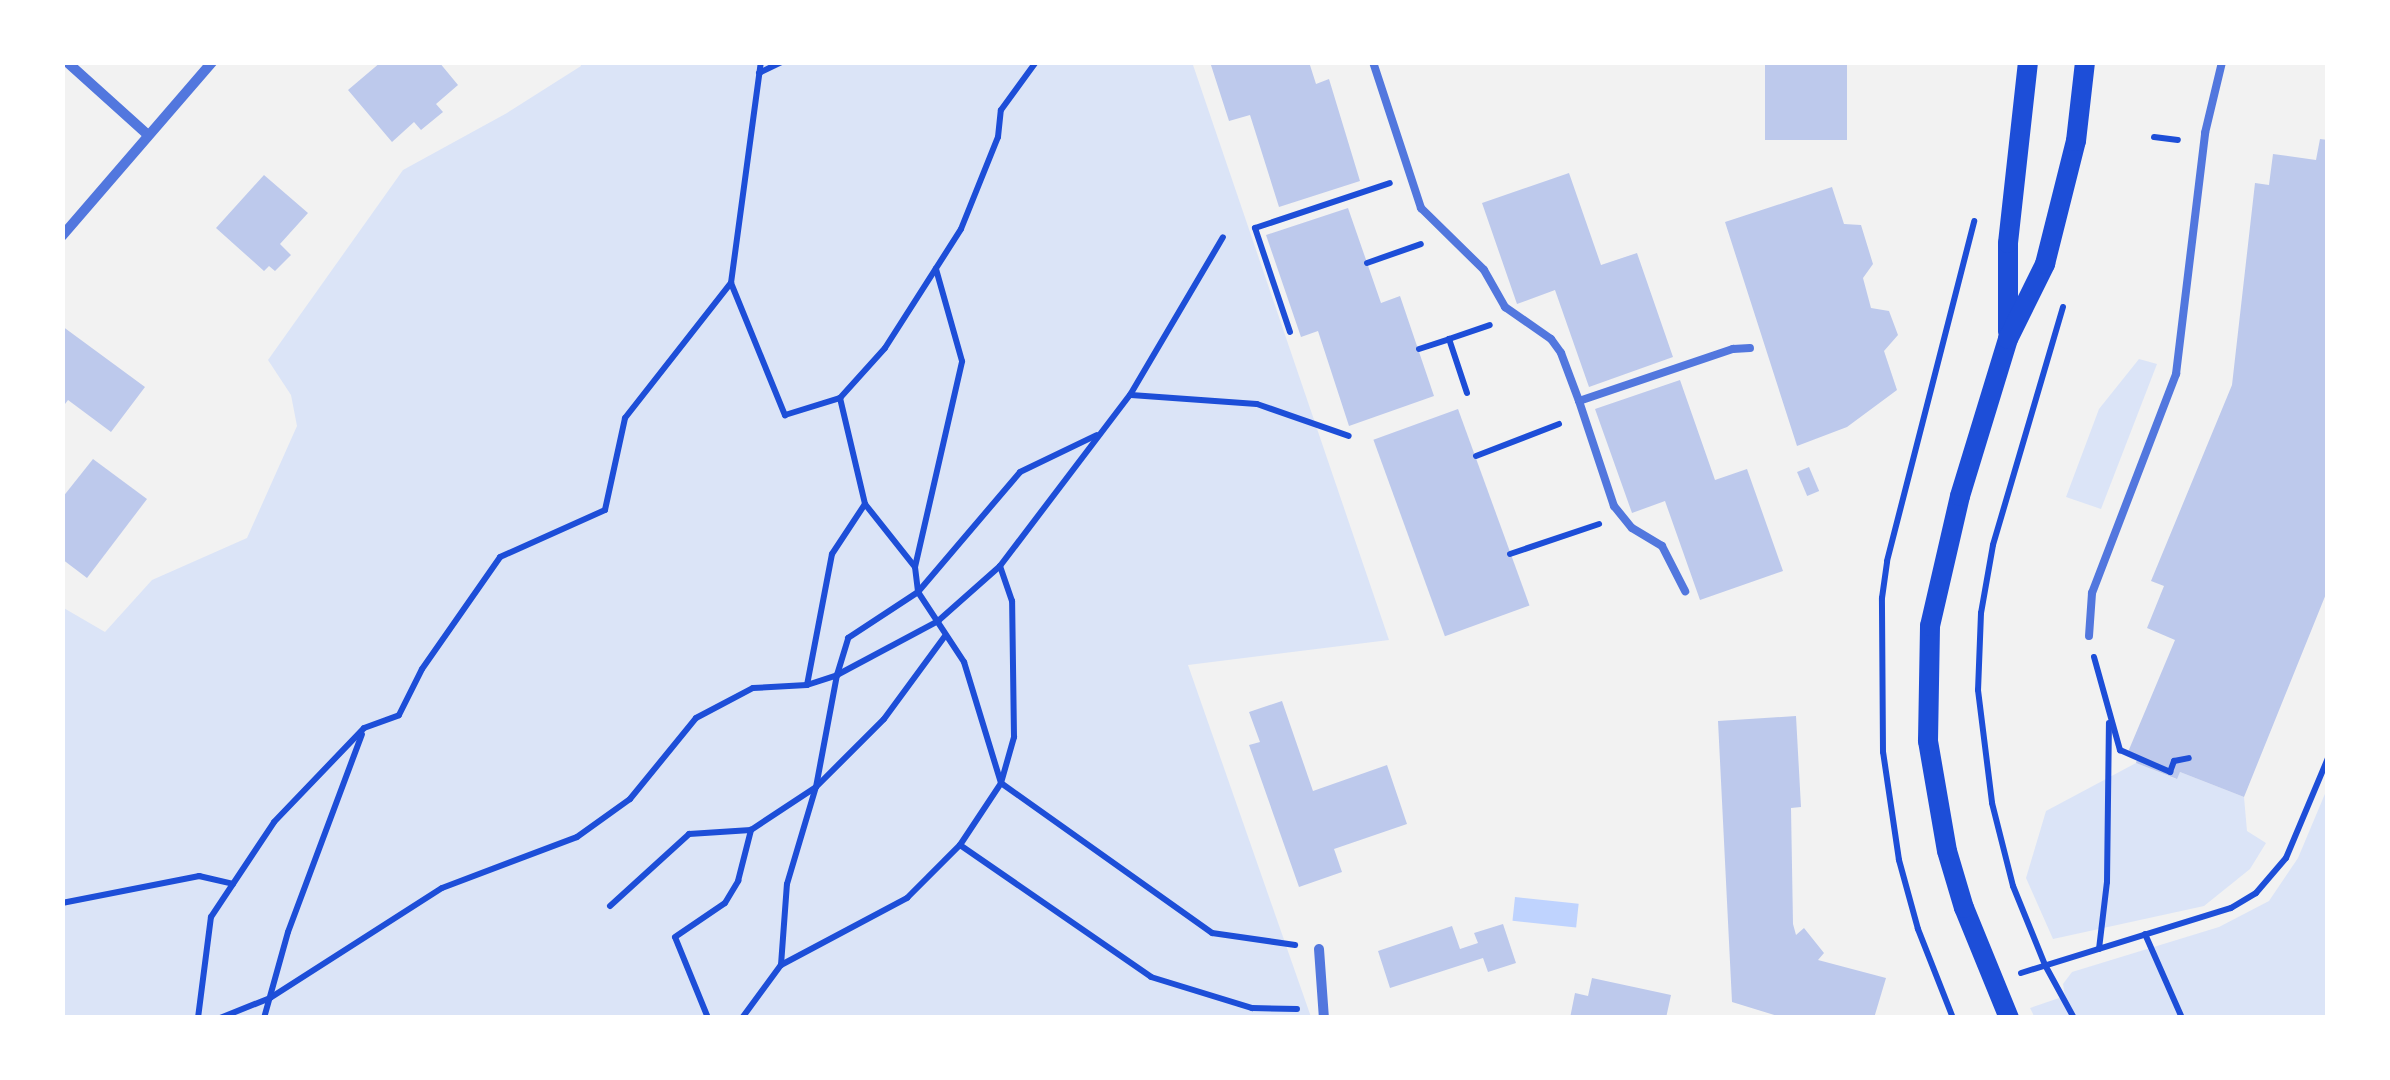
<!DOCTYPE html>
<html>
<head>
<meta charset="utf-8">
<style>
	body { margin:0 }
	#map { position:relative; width:2390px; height:1080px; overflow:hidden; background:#f2f2f2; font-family:Karla,sans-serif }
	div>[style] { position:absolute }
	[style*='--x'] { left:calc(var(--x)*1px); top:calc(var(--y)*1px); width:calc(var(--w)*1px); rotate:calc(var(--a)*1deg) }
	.green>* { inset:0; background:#dbe4f7 }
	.water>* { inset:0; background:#bfd3fe; transform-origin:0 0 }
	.building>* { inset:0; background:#bdc9ec; transform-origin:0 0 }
	.path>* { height:6px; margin:-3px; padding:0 3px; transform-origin:3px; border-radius:3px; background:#1d4ed8 }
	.service>* { height:8px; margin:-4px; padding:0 4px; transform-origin:4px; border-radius:4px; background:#5277de }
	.minor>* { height:10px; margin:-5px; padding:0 5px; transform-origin:5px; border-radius:5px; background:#5277de }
	.secondary>* { height:20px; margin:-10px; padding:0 10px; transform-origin:10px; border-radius:10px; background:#1d4ed8 }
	span { translate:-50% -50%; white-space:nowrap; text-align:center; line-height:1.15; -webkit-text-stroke:9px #fff; paint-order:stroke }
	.frame { position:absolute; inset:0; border:65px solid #fff; pointer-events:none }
</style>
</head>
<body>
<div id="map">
	<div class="green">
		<div style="clip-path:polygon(1192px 62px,1389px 640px,1188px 665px,1311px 1017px,63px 1018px,62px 607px,105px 632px,152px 580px,247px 538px,297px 426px,291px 395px,268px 360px,403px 170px,507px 113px,581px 66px,580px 63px)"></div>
		<div style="clip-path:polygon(2139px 359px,2157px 364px,2101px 509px,2066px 497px,2099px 409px)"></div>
		<div style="clip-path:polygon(2136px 763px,2176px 779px,2180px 772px,2244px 797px,2247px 831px,2266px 843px,2250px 869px,2204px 906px,2053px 939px,2026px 878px,2046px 811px)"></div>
		<div style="clip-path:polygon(2327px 789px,2327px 1017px,2035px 1018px,2030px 1008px,2065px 996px,2063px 984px,2072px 972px,2219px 927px,2269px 901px,2298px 858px)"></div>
	</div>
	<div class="water">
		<div style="left:1515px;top:897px;width:64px;height:24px;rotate:6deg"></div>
	</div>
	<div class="building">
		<div style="clip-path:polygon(381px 62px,439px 62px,458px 85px,436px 104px,443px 112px,421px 130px,414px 122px,392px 142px,348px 90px)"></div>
		<div style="clip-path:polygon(1210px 62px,1309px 62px,1316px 84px,1329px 79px,1360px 181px,1279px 207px,1250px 115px,1229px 121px)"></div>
		<div style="left:1765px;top:62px;width:82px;height:78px"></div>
		<div style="clip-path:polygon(2320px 139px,2328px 140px,2328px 589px,2244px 797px,2180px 772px,2177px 779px,2136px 763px,2138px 756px,2128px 752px,2175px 640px,2147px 628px,2164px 586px,2151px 581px,2232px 385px,2255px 183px,2269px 185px,2273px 154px,2316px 160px)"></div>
		<div style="clip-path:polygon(1569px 173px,1601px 265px,1637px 253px,1673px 357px,1589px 387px,1555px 290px,1517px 304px,1482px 203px)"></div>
		<div style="clip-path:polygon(264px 175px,308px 213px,280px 244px,291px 255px,275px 271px,269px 266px,264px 271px,216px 228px)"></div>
		<div style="clip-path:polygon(1832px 187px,1844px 224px,1861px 225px,1873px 264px,1863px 278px,1871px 308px,1889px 311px,1898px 335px,1884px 351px,1897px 390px,1847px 427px,1797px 446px,1725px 222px)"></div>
		<div style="clip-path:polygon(1348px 208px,1381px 303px,1400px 296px,1434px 396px,1349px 426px,1318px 331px,1301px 337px,1266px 235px)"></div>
		<div style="clip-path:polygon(62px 326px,145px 387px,111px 432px,68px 400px,62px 408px)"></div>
		<div style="clip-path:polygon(1680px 380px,1715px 480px,1747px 469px,1783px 571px,1700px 600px,1665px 501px,1632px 513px,1595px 409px)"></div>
		<div style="left:1458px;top:409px;width:209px;height:90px;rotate:70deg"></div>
		<div style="clip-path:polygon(93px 459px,147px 499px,87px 578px,62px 559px,62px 498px)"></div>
		<div style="left:1809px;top:467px;width:26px;height:13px;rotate:67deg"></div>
		<div style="clip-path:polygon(1282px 701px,1313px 791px,1387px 765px,1407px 824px,1334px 849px,1342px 872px,1299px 887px,1249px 745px,1260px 742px,1249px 712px)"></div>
		<div style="clip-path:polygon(1796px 716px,1801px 807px,1791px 808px,1793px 924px,1796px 935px,1804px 928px,1824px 953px,1818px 960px,1886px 978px,1874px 1018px,1784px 1018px,1732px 1002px,1718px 721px)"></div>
		<div style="clip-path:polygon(1503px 924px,1516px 963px,1488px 972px,1483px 958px,1390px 988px,1378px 951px,1452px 926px,1460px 949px,1478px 943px,1474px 933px)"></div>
		<div style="clip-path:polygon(1592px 978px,1671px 995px,1666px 1018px,1570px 1018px,1575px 993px,1588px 996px)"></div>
	</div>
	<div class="path">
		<div style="--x:759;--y:73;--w:25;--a:-26"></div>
		<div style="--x:2154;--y:137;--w:24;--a:7"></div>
		<div style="--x:1367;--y:263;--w:57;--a:-19.4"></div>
		<div style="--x:731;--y:283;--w:143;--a:67.8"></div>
		<div style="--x:785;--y:415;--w:58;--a:-17.2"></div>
		<div style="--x:840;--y:398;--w:67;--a:-48"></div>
		<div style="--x:885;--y:348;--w:141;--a:-57.4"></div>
		<div style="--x:961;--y:229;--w:99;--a:-68.1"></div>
		<div style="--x:998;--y:137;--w:27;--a:-84"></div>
		<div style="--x:1001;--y:110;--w:59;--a:-53.9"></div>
		<div style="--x:2063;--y:307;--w:248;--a:106.4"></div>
		<div style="--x:1993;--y:545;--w:69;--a:100"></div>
		<div style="--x:1981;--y:613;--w:77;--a:92.2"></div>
		<div style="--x:1978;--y:690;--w:114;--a:82.9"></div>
		<div style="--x:1992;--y:803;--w:86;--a:75.8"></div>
		<div style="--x:2013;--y:886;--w:85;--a:67.9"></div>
		<div style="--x:2045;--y:965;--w:60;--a:61.3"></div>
		<div style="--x:1290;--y:332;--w:110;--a:-108.6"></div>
		<div style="--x:1255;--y:228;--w:142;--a:-18.4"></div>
		<div style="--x:1419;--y:349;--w:32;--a:-18"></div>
		<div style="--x:1467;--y:393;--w:57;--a:-108.4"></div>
		<div style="--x:1449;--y:339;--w:43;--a:-18.9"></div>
		<div style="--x:1131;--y:395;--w:126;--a:4.1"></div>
		<div style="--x:1257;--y:404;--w:97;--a:19.2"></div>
		<div style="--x:840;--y:398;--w:109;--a:76.7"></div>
		<div style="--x:865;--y:504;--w:80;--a:51.6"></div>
		<div style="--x:915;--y:567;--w:25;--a:83"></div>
		<div style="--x:918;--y:592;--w:84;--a:56.7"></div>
		<div style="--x:964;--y:662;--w:127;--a:73"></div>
		<div style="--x:1001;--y:783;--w:259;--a:35.4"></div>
		<div style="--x:1212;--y:933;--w:84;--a:8.2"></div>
		<div style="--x:1476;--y:456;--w:89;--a:-21.1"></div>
		<div style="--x:1510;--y:554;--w:94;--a:-18.6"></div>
		<div style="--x:915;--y:567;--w:211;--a:-77.1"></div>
		<div style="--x:962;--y:361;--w:96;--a:-105.8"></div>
		<div style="--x:2094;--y:657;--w:97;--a:74.4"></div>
		<div style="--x:2120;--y:750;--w:55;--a:23.7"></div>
		<div style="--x:2170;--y:772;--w:12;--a:-70"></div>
		<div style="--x:2174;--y:761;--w:15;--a:-11"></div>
		<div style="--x:807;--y:685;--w:133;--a:-79.2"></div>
		<div style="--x:832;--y:554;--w:60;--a:-56.6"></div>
		<div style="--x:960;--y:845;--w:232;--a:34.6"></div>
		<div style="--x:1151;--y:977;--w:106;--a:17.1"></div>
		<div style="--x:1252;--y:1008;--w:45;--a:1.3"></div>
		<div style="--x:62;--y:903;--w:140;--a:-11.1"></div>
		<div style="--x:199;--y:876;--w:35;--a:13"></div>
		<div style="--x:610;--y:906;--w:107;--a:-42.3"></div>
		<div style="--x:689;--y:834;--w:62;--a:-3.7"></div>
		<div style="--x:2145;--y:934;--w:92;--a:66.2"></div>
		<div style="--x:2099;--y:949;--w:67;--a:-83.2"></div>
		<div style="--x:2107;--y:882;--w:159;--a:-89.3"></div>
		<div style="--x:781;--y:965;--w:81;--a:-85.8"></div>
		<div style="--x:787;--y:884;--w:101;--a:-73.4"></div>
		<div style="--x:816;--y:787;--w:114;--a:-79.4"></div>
		<div style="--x:837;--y:675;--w:115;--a:-28.1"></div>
		<div style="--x:938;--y:621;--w:83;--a:-41.6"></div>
		<div style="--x:2021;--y:973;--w:220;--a:-17.2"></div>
		<div style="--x:2231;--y:908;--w:29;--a:-31"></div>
		<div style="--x:2256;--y:893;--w:46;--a:-49.4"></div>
		<div style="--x:2286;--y:858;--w:108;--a:-67.2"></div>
		<div style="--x:198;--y:1018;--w:102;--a:-82.7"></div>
		<div style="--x:211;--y:917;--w:114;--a:-56.4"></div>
		<div style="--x:274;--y:822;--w:130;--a:-46.2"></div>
		<div style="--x:364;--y:728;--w:37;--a:-20"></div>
		<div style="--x:399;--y:715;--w:51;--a:-63.4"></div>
		<div style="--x:422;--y:669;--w:136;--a:-55.1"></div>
		<div style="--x:500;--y:557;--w:115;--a:-24.1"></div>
		<div style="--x:605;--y:510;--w:94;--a:-77.7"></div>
		<div style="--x:625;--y:418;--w:172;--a:-51.9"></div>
		<div style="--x:731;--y:283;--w:223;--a:-82.3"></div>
		<div style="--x:220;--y:1018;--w:54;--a:-21.8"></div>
		<div style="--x:270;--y:998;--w:204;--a:-32.6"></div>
		<div style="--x:442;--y:888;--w:144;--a:-20.7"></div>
		<div style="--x:577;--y:837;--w:65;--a:-35.6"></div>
		<div style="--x:630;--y:799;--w:104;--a:-50.8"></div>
		<div style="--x:696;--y:718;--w:64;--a:-27.8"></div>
		<div style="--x:753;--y:688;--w:54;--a:-3.2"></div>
		<div style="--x:807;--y:685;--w:32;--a:-18"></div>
		<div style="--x:837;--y:675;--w:39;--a:-73"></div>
		<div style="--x:848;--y:638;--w:84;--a:-33.3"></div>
		<div style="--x:918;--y:592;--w:157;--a:-49.6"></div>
		<div style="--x:1020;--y:472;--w:85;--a:-25.7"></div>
		<div style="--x:264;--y:1018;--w:89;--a:-74.4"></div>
		<div style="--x:288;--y:932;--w:211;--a:-69.5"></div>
		<div style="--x:708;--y:1018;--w:87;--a:-112.2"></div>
		<div style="--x:675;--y:937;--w:60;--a:-34.2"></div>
		<div style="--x:725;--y:903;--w:26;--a:-59"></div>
		<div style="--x:738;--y:881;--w:53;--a:-75.7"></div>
		<div style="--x:751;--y:830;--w:78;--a:-33.5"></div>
		<div style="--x:816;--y:787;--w:96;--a:-45"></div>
		<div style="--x:884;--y:719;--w:103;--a:-53.7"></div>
		<div style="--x:742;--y:1018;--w:66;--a:-53.7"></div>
		<div style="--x:781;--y:965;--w:143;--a:-28"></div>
		<div style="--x:907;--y:898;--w:75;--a:-45"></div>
		<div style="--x:960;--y:845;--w:74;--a:-56.5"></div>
		<div style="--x:1001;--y:783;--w:48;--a:-74.2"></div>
		<div style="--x:1014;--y:737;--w:136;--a:-90.8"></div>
		<div style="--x:1012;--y:601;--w:37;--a:-109"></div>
		<div style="--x:1000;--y:566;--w:215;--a:-52.8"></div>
		<div style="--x:1130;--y:395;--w:183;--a:-59.5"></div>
		<div style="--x:1953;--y:1018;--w:96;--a:-111.5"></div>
		<div style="--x:1918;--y:929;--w:72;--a:-105.4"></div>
		<div style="--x:1899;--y:860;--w:109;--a:-98.4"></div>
		<div style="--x:1883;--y:752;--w:154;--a:-90.4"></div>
		<div style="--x:1882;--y:598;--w:37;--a:-82"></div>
		<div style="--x:1887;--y:561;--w:351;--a:-75.6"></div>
	</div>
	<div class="service">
		<div style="--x:1373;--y:62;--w:154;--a:71.8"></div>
		<div style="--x:1421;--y:208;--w:88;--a:44.5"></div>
		<div style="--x:1484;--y:270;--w:43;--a:60.4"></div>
		<div style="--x:1505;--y:307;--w:56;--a:34.8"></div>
		<div style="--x:1551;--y:339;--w:17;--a:54"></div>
		<div style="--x:1561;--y:353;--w:51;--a:69.4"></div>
		<div style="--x:1579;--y:401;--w:163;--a:-18.7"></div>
		<div style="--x:1733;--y:349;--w:17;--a:-3"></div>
		<div style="--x:1579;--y:401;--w:111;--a:71.6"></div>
		<div style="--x:1614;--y:506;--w:28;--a:51"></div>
		<div style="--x:1632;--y:528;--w:35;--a:31"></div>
		<div style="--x:1662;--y:546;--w:51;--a:62.9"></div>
		<div style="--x:2089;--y:636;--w:43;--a:-86"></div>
		<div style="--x:2092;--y:593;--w:235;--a:-69"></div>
		<div style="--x:2176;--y:374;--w:243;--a:-83.1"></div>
		<div style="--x:2205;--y:133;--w:73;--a:-76.5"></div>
	</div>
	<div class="minor">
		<div style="--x:67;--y:62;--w:109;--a:42"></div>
		<div style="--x:62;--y:236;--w:230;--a:-49.2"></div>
		<div style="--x:1319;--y:949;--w:69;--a:85.9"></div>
	</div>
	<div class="secondary">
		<div style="--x:2008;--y:332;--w:89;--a:-90"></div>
		<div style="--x:2008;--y:243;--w:182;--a:-83.7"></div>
		<div style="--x:2009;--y:1018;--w:119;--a:-112.2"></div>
		<div style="--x:1964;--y:908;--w:59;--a:-106.6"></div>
		<div style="--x:1947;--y:851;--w:112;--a:-99.8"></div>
		<div style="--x:1928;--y:741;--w:115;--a:-89"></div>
		<div style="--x:1930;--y:626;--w:133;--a:-77"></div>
		<div style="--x:1960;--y:496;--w:164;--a:-73"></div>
		<div style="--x:2008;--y:339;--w:84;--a:-63.7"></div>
		<div style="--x:2045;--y:264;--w:127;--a:-75.9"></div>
		<div style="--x:2076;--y:141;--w:80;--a:-83.5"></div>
	</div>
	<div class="frame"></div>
</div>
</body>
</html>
